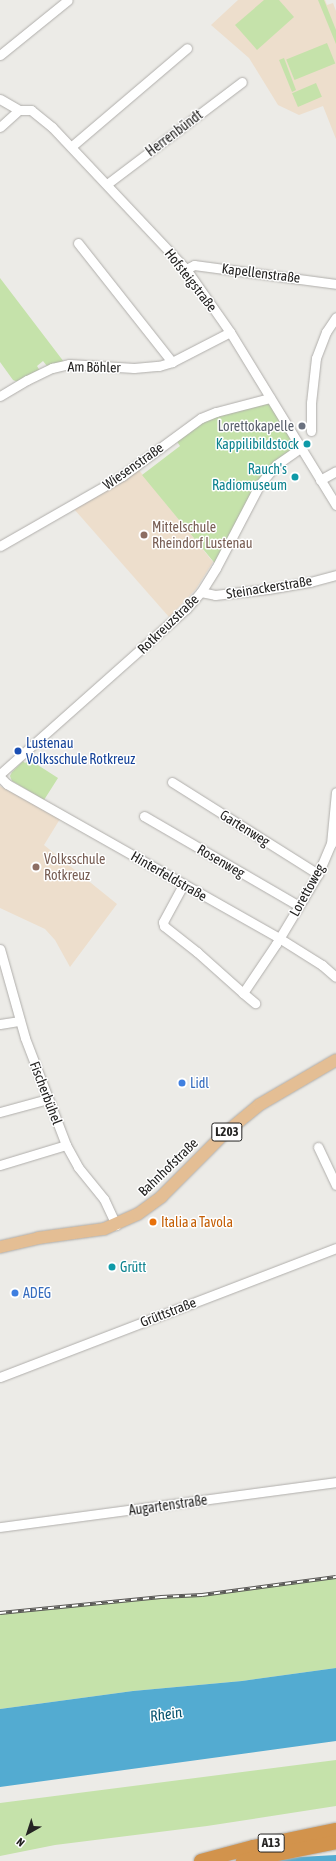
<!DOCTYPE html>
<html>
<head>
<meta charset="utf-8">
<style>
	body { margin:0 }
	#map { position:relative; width:336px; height:1861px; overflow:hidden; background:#ecebe7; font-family:"Asap Condensed",sans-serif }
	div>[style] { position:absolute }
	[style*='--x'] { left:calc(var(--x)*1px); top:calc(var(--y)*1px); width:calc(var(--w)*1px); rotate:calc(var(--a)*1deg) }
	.education>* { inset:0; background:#eddecc }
	.green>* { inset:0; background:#c5e2aa; transform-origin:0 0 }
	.water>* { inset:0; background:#53abd1 }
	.roads { filter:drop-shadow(0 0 1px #b0aeab) drop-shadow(0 0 1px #b0aeab) }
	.minor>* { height:9px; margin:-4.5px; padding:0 4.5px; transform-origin:4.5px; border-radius:4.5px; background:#fff }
	.major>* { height:12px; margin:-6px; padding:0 6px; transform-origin:6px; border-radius:6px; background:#e4be94 }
	.highway>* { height:14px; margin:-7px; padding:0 7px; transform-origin:7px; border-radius:7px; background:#d2934c }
	.rail>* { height:3.5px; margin-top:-1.75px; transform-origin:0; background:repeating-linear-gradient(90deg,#fff 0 6px,#595856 0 12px); box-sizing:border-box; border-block:1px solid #595856 }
	.dots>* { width:11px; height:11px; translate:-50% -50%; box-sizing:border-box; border:2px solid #fff; border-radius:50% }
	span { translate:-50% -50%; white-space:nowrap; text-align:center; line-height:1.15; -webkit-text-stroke:3px #fff; paint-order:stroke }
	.shield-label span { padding:1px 3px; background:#fff; border:1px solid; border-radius:3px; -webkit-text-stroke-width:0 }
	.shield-label { font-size:13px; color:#252423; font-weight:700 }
	.street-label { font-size:14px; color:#252423 }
	.worship-label { font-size:14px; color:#5b616d }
	.right { translate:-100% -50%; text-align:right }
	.culture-label { font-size:14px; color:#0d838f }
	.left { translate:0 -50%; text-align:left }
	.education-label { font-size:14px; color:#785e54 }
	.transit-label { font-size:14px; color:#164399 }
	.shop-label { font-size:14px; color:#366cbe }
	.food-label { font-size:14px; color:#c56008 }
	.water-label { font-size:15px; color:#06526d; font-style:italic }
	.north { position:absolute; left:8px; top:1813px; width:40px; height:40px; -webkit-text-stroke:3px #fff; paint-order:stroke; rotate:219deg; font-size:11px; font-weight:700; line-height:16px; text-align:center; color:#252423 }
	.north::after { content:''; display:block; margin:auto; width:14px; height:18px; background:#252423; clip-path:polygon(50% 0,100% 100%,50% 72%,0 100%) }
</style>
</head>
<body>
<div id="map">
	<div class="education">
		<div style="clip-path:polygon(238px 0,325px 0,327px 5px,333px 3px,336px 11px,336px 139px,323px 106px,299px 115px,278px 105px,249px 58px,211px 25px)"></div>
		<div style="clip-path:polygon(138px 469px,213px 562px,196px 589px,169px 617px,74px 509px)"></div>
		<div style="clip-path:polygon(0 786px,60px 819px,44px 845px,117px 904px,70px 967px,55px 940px,45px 929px,0 908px)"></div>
	</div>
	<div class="green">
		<div style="clip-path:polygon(264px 0,279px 0,294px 17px,257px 50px,235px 25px)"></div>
		<div style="clip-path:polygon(318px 0,324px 0,336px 30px,336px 44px)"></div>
		<div style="left:327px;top:43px;width:22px;height:44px;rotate:68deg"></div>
		<div style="clip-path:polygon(284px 58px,296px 90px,292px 92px,279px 60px)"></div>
		<div style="left:316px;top:83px;width:15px;height:26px;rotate:67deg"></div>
		<div style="clip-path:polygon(0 278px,64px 362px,47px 366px,43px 361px,37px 366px,40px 371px,18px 382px,13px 380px,0 362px)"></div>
		<div style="clip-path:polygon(270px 398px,300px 448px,276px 465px,217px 566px,142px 475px,180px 446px,174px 437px,192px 425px)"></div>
		<div style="clip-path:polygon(30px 760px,58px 778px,44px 800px,12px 781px,10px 776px,12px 772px,23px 761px,25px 763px)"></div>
		<div style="clip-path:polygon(336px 1577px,336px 1668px,242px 1681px,133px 1691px,0 1709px,0 1614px,161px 1597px,202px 1595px)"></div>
		<div style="clip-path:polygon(336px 1760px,336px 1806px,207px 1826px,55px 1845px,0 1856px,0 1803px)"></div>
	</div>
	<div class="water">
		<div style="clip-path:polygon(336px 1668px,336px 1741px,0 1787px,0 1709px,133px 1691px,242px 1681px)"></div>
		<div style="clip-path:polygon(336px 1855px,336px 1861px,257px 1861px,300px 1857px)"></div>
	</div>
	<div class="roads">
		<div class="minor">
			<div style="--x:0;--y:55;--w:87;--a:-39"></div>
			<div style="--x:0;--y:99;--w:22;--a:30"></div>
			<div style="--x:19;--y:110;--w:12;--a:0"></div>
			<div style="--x:31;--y:110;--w:27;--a:39"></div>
			<div style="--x:52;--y:127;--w:195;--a:46.7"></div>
			<div style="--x:186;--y:269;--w:77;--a:55.1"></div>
			<div style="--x:230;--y:332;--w:203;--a:58.5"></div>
			<div style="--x:0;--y:127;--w:25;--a:-42"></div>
			<div style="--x:72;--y:146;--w:151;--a:-40.4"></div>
			<div style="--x:107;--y:184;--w:169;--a:-37.1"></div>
			<div style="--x:78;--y:243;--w:152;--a:51.7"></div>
			<div style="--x:186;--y:269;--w:9;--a:-27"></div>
			<div style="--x:194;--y:265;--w:143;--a:7.6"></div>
			<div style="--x:0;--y:396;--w:31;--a:-31"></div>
			<div style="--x:27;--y:380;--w:28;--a:-26"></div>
			<div style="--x:52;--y:368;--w:17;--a:-13"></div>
			<div style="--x:69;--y:364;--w:65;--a:3.5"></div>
			<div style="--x:134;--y:368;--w:25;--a:-5"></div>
			<div style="--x:159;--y:366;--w:14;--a:-17"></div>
			<div style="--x:172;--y:362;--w:65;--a:-27.3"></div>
			<div style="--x:311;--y:431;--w:28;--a:-90"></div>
			<div style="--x:311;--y:403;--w:45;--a:-83.7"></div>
			<div style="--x:316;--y:358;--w:28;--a:-69"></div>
			<div style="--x:326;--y:332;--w:18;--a:-56"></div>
			<div style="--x:320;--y:480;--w:18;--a:-29"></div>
			<div style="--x:0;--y:546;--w:141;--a:-29.8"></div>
			<div style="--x:122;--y:476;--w:98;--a:-36.3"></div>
			<div style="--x:201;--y:418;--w:16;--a:-22"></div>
			<div style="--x:216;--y:412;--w:56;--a:-14.5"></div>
			<div style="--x:201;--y:592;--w:14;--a:12"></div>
			<div style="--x:215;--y:595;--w:53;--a:-6.5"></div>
			<div style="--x:268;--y:589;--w:43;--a:-9.5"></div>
			<div style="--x:310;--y:582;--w:27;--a:-15"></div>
			<div style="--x:0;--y:774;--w:249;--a:-41.6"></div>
			<div style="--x:186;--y:609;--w:23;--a:-49"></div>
			<div style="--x:201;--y:592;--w:28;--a:-58"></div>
			<div style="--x:216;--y:568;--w:95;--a:-62.4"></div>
			<div style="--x:260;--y:484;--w:25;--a:-50"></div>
			<div style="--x:276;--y:465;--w:29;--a:-35"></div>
			<div style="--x:0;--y:777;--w:10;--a:45"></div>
			<div style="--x:7;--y:784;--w:313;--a:29.5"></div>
			<div style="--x:279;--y:938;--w:51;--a:32.1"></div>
			<div style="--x:322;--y:965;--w:18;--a:41"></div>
			<div style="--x:172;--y:782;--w:173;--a:32.2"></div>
			<div style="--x:144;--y:816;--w:179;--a:30.1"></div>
			<div style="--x:183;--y:885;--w:42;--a:118.4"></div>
			<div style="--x:163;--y:922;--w:4;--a:76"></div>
			<div style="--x:164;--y:926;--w:42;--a:38.2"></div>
			<div style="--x:197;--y:952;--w:62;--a:41.7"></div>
			<div style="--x:243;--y:993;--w:59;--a:-56"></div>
			<div style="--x:276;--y:944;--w:82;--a:-59"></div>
			<div style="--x:318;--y:874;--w:33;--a:-67"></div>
			<div style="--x:331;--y:844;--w:52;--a:-84.5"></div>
			<div style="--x:0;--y:949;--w:92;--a:74.3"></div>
			<div style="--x:25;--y:1038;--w:115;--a:69"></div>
			<div style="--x:66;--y:1145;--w:25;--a:61"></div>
			<div style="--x:78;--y:1167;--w:41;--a:50.9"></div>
			<div style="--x:104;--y:1199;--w:29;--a:65"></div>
			<div style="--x:243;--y:993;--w:16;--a:40"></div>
			<div style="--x:0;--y:1024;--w:20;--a:-9"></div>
			<div style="--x:0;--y:1112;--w:50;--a:-15.2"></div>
			<div style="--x:318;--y:1147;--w:42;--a:64.7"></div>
			<div style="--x:0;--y:1165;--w:69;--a:-16.9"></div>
			<div style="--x:0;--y:1377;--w:360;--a:-21"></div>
			<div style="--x:0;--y:1527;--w:339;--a:-7.6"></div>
		</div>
		<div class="major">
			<div style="--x:0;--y:1247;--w:39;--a:-13"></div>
			<div style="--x:38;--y:1238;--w:67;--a:-7.8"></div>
			<div style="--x:104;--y:1229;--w:37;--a:-24"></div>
			<div style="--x:138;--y:1214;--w:29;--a:-36"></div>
			<div style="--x:161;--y:1197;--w:89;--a:-45"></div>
			<div style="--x:224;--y:1134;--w:45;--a:-39.6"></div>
			<div style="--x:259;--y:1105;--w:89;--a:-30.3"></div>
		</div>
		<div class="highway">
			<div style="--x:201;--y:1861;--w:54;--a:-15.1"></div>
			<div style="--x:253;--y:1847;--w:85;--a:-11.6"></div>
			<div style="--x:243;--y:1861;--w:95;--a:-11.5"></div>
		</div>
	</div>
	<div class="rail">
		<div style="--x:0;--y:1613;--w:162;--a:-5.7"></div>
		<div style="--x:161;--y:1597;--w:41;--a:-2.8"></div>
		<div style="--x:202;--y:1595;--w:135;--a:-7.7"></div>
	</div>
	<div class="dots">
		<div style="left:302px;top:426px;background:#6b7280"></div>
		<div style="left:307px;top:444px;background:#0f9aa8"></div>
		<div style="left:295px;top:477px;background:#0f9aa8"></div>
		<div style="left:144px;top:535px;background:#8d6e63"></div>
		<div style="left:18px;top:751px;background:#1a4fb4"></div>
		<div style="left:36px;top:867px;background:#8d6e63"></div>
		<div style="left:182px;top:1083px;background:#3f7fe0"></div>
		<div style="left:153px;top:1222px;background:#e8710a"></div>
		<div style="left:112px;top:1267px;background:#0f9aa8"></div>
		<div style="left:15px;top:1293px;background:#3f7fe0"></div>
	</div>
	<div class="shield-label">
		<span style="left:227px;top:1132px">L203</span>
		<span style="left:271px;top:1843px">A13</span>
	</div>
	<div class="street-label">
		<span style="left:174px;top:133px;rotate:-37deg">Herrenbündt</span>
		<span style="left:261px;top:273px;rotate:7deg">Kapellenstraße</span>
		<span style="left:191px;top:280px;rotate:52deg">Hofsteigstraße</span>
		<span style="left:94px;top:367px;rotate:1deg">Am Böhler</span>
		<span style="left:133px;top:466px;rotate:-35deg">Wiesenstraße</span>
		<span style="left:269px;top:587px;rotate:-9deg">Steinackerstraße</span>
		<span style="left:168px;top:624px;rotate:-44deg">Rotkreuzstraße</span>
		<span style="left:245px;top:828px;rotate:32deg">Gartenweg</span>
		<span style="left:221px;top:861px;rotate:30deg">Rosenweg</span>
		<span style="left:169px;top:876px;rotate:30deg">Hinterfeldstraße</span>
		<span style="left:307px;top:890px;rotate:-61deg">Lorettoweg</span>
		<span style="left:46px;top:1093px;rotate:69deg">Fischerbühel</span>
		<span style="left:168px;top:1167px;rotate:-44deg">Bahnhofstraße</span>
		<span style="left:168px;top:1312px;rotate:-21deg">Grüttstraße</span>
		<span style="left:168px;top:1505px;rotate:-8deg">Augartenstraße</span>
	</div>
	<div class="worship-label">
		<span class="right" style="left:294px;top:426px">Lorettokapelle</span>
	</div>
	<div class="culture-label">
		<span class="right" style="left:299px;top:444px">Kappilibildstock</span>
		<span class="right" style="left:287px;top:477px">Rauch's<br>Radiomuseum</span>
		<span class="left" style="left:120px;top:1267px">Grütt</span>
	</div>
	<div class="education-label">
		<span class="left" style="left:152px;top:535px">Mittelschule<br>Rheindorf Lustenau</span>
		<span class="left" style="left:44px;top:867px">Volksschule<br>Rotkreuz</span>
	</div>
	<div class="transit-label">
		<span class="left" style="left:26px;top:751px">Lustenau<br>Volksschule Rotkreuz</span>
	</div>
	<div class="shop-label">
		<span class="left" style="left:190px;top:1083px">Lidl</span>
		<span class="left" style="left:23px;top:1293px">ADEG</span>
	</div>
	<div class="food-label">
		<span class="left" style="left:161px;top:1222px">Italia a Tavola</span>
	</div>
	<div class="water-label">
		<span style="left:166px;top:1714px;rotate:-8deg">Rhein</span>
	</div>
	<div class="north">N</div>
</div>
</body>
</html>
